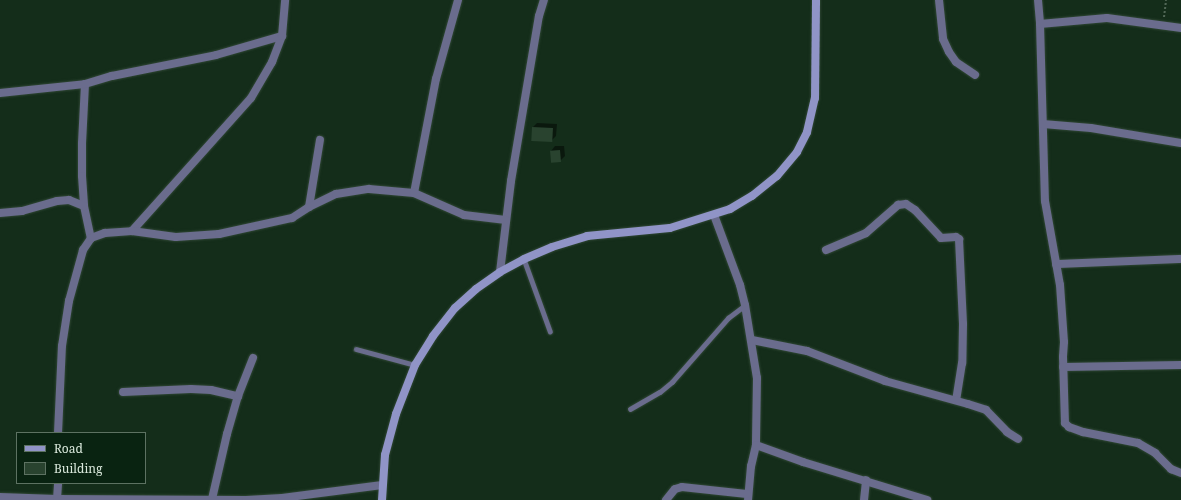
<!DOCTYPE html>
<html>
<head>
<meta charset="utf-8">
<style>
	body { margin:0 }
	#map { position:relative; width:1181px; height:500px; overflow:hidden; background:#142d1a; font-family:"Noto Serif",serif }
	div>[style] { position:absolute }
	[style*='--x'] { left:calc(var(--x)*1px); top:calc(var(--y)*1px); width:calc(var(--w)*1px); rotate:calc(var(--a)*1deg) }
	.shadow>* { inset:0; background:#0007 }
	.building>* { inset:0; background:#29432f; transform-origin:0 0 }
	.path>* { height:2px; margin-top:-1px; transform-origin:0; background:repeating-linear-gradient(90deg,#516756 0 2px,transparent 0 4px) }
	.roads { filter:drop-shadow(0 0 1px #304735) drop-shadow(0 0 1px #304735) }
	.service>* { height:4.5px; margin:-2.25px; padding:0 2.25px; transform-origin:2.25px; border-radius:2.25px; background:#6a6c8d }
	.minor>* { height:8px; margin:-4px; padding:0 4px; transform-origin:4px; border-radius:4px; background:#6a6c8d }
	.secondary>* { height:8px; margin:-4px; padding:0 4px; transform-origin:4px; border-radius:4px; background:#9094c7 }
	span { translate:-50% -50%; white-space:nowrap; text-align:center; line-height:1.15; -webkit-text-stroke:3px #092311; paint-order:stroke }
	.legend { position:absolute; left:16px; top:432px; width:130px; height:52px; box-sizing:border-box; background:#092311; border:1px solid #5d7262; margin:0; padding:5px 7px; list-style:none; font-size:12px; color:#dae9dc }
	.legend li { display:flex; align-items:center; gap:8px; height:20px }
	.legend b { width:20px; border:1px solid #5d7262 }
</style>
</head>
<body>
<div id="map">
	<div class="shadow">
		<div style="clip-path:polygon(537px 123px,557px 124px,556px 136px,552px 140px,532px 128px)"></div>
		<div style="clip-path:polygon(555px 146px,564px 146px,565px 156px,560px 161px,551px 161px,551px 151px)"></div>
	</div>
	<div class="building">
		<div style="left:532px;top:127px;width:21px;height:14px;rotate:3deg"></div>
		<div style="left:560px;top:150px;width:12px;height:10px;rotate:85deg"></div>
	</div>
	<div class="path">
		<div style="--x:1164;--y:17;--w:17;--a:-83"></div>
	</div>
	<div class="roads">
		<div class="service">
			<div style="--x:524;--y:259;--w:77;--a:70.1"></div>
			<div style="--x:356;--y:349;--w:61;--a:15.2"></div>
			<div style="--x:630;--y:409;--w:34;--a:-30"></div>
			<div style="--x:660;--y:392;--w:16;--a:-40"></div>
			<div style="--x:672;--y:382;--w:85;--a:-48.8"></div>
			<div style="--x:728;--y:318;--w:21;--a:-37"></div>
		</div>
		<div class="minor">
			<div style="--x:939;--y:0;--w:39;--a:84"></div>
			<div style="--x:943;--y:39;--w:14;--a:65"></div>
			<div style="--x:949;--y:52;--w:12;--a:55"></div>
			<div style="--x:956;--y:62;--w:23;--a:34"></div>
			<div style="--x:1038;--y:0;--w:24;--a:85"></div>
			<div style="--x:1040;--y:24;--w:177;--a:88.4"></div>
			<div style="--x:1045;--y:201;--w:85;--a:79.9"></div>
			<div style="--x:1060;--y:285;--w:57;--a:86"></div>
			<div style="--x:1064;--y:342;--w:15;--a:94"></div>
			<div style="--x:1063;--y:357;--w:66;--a:88.3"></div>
			<div style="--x:1065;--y:423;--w:6;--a:45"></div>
			<div style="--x:1069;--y:427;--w:15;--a:20"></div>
			<div style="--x:1083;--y:432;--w:56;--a:11.3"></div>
			<div style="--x:1138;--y:443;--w:20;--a:30"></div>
			<div style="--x:1155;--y:453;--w:23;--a:45"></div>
			<div style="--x:1171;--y:469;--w:11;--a:22"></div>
			<div style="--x:1040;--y:24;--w:67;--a:-5.1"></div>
			<div style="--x:1107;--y:18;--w:75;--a:7.7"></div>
			<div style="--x:85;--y:84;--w:59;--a:92.9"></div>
			<div style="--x:82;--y:143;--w:33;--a:90"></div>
			<div style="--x:82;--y:176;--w:30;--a:86"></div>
			<div style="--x:84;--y:206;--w:33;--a:78"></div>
			<div style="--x:0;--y:93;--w:85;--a:-6"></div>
			<div style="--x:85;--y:84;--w:28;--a:-17"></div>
			<div style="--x:112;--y:76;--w:106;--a:-11.4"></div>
			<div style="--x:216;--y:55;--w:69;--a:-16.1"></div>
			<div style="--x:1043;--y:124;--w:48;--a:4.8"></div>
			<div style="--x:1091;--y:128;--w:91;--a:9.5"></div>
			<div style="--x:414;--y:193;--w:116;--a:-79.1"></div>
			<div style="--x:436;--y:79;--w:82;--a:-74.4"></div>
			<div style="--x:309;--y:207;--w:68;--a:-80.7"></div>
			<div style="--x:0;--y:213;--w:22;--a:-5"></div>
			<div style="--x:22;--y:211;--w:36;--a:-16"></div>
			<div style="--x:57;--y:201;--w:12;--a:-5"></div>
			<div style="--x:69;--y:200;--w:16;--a:22"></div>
			<div style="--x:714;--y:215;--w:75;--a:69.6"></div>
			<div style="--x:740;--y:285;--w:21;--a:76"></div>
			<div style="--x:745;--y:305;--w:74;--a:80.7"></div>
			<div style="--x:757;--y:378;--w:67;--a:90.9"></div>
			<div style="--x:756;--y:445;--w:22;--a:103"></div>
			<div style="--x:751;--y:466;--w:34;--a:95"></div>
			<div style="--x:132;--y:231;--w:178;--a:-48.2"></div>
			<div style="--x:251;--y:98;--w:42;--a:-59.7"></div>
			<div style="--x:272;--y:62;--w:28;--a:-69"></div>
			<div style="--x:282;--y:36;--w:36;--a:-85"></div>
			<div style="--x:826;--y:250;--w:43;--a:-23"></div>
			<div style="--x:866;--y:233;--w:43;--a:-41.2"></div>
			<div style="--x:898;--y:205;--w:8;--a:-7"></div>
			<div style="--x:906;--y:204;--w:11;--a:34"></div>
			<div style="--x:915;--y:210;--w:38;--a:47"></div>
			<div style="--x:941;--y:238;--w:15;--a:-4"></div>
			<div style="--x:956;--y:237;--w:4;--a:34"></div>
			<div style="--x:959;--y:239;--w:85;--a:87.3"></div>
			<div style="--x:963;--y:324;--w:39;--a:91"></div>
			<div style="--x:962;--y:363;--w:36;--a:99"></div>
			<div style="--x:1056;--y:264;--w:125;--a:-2.3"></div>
			<div style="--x:500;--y:272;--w:92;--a:-83.1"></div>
			<div style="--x:511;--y:181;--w:167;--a:-80.4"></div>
			<div style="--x:539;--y:16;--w:17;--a:-73"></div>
			<div style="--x:752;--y:340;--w:56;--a:11.3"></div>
			<div style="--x:807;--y:351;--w:84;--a:21"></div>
			<div style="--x:885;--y:381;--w:86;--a:15.5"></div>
			<div style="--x:968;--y:404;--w:19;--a:18"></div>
			<div style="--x:986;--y:410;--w:30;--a:46"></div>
			<div style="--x:1007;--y:432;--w:13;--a:32"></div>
			<div style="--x:1063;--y:367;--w:118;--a:-1"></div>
			<div style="--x:123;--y:392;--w:68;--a:-2.5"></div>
			<div style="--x:191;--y:389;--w:20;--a:3"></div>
			<div style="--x:211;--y:390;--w:28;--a:13"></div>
			<div style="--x:58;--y:433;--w:87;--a:-87.4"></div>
			<div style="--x:62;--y:346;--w:46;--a:-81.2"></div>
			<div style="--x:69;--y:301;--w:53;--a:-74.6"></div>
			<div style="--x:83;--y:250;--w:14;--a:-56"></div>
			<div style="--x:91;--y:238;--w:15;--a:-20"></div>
			<div style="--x:105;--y:233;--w:27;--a:-4"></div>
			<div style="--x:132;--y:231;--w:44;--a:7.8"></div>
			<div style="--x:176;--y:237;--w:43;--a:-4"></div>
			<div style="--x:219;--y:234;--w:75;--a:-12.4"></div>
			<div style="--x:292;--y:218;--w:20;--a:-33"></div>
			<div style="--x:309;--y:207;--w:30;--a:-26"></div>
			<div style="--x:336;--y:194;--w:33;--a:-9"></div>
			<div style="--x:369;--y:189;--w:45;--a:5.1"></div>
			<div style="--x:414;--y:193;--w:55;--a:23.7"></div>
			<div style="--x:464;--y:215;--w:42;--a:6.8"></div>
			<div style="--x:756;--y:445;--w:50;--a:19.9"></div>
			<div style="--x:803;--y:462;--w:130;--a:17"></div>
			<div style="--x:0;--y:497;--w:57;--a:2"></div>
			<div style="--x:57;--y:499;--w:189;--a:0.3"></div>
			<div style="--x:246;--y:500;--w:36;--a:-3"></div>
			<div style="--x:282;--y:498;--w:101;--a:-7.4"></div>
			<div style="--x:57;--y:499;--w:16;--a:-86"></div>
			<div style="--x:212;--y:499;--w:67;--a:-77"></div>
			<div style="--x:227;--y:434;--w:40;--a:-74"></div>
			<div style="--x:238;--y:396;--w:41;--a:-68.5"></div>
			<div style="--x:666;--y:500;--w:14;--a:-51"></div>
			<div style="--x:675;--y:489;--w:7;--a:-16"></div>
			<div style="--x:682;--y:487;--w:65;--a:6.1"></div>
			<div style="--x:864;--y:500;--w:20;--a:-84"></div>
		</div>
		<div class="secondary">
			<div style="--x:382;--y:500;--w:45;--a:-86.2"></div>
			<div style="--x:385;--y:455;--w:42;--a:-75"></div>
			<div style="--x:396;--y:414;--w:53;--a:-68.8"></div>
			<div style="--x:415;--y:365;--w:34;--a:-58"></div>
			<div style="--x:433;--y:336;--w:36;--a:-52"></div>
			<div style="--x:455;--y:308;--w:28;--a:-42"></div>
			<div style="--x:476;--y:289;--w:29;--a:-35"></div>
			<div style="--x:500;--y:272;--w:27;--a:-28"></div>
			<div style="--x:524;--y:259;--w:30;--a:-23"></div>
			<div style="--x:552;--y:247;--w:37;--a:-17"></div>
			<div style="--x:587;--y:236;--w:83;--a:-5.5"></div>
			<div style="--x:670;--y:228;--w:63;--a:-17.6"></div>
			<div style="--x:730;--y:209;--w:26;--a:-31"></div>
			<div style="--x:752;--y:196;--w:32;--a:-39"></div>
			<div style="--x:777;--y:176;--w:31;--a:-50"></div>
			<div style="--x:797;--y:152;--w:22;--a:-63"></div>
			<div style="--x:807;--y:132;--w:35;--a:-77"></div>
			<div style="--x:815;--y:98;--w:98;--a:-89.4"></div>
		</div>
	</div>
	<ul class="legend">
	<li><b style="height:5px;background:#9094c7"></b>Road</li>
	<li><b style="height:11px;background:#29432f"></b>Building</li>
	</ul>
</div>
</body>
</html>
